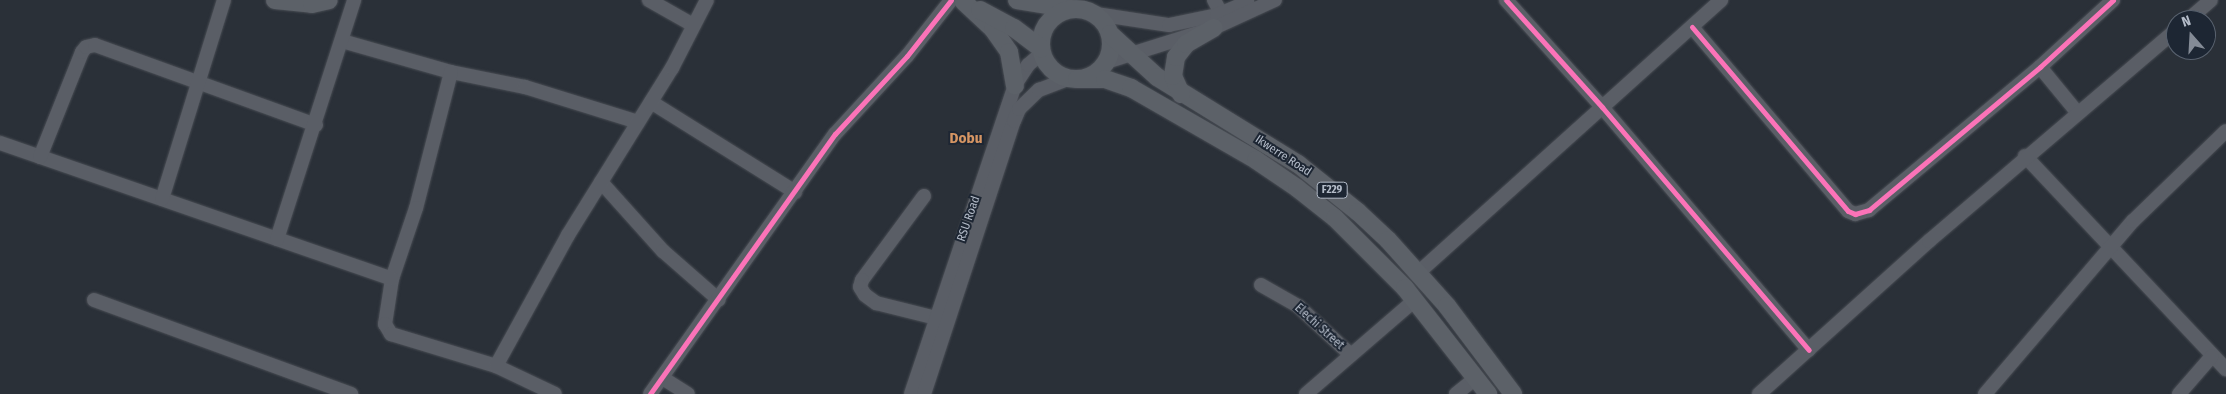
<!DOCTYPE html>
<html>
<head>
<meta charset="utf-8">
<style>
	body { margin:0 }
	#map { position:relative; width:2226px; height:394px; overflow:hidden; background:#2a3038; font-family:"Fira Sans Condensed",sans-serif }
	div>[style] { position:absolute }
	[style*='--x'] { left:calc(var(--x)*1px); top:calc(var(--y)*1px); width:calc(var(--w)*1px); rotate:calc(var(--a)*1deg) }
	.roads { filter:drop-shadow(0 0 1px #484c53) drop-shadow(0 0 1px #484c53) }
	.minor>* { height:14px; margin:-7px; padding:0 7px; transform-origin:7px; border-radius:7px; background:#5a5e66 }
	.major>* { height:18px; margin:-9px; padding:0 9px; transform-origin:9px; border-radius:9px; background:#5c6168 }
	.major>.ring { margin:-9px; padding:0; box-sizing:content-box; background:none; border:18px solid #5c6168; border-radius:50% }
	.cycleway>* { height:5px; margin:-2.5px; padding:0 2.5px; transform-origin:2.5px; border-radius:2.5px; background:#fb73b8 }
	span { translate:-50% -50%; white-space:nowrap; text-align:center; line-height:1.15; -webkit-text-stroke:4px #1d2633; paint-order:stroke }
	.shield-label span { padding:1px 4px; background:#1d2633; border:1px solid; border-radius:4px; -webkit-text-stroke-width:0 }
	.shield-label { font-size:11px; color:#b4bcc9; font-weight:700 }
	.street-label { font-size:12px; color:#b4bcc9 }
	.quarter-label { font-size:15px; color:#d59563; font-weight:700 }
	.north { position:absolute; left:2166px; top:10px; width:50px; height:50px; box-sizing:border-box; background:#1d2633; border:1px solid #59626f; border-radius:50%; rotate:341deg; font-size:14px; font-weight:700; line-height:20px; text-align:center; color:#b4bcc9 }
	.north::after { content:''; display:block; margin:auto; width:18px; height:22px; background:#848b96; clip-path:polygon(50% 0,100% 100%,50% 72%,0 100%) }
</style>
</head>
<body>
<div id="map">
	<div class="roads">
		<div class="minor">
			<div style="--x:649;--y:0;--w:51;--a:29.6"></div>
			<div style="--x:1214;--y:0;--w:15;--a:62"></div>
			<div style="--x:1506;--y:0;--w:144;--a:48.1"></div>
			<div style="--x:1602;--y:107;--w:319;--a:49.6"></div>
			<div style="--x:1096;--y:14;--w:74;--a:8.6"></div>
			<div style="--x:1169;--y:25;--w:49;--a:-11.8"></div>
			<div style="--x:1217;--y:15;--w:33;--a:-23"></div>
			<div style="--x:2188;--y:20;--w:30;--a:-41"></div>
			<div style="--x:1692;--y:27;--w:241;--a:49.7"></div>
			<div style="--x:1848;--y:211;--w:8;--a:23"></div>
			<div style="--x:1855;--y:214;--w:15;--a:-16"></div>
			<div style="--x:1869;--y:210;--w:223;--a:-39.9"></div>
			<div style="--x:2040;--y:67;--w:99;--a:-42.5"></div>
			<div style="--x:342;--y:41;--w:113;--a:15.9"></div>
			<div style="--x:451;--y:72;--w:76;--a:11.5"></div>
			<div style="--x:525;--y:87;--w:118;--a:17.2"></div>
			<div style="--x:1106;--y:62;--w:113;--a:-17.5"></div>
			<div style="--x:1214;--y:28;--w:67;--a:-24.7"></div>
			<div style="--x:2040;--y:67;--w:58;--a:50.6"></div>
			<div style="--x:451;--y:72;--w:140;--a:104.4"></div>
			<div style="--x:416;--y:208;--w:75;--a:108.7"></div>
			<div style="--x:392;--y:279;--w:46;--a:98.8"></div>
			<div style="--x:385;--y:324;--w:12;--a:59"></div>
			<div style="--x:391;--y:334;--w:110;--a:16.9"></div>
			<div style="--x:496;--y:366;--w:65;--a:25.4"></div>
			<div style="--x:651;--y:102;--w:170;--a:32"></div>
			<div style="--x:0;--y:143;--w:415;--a:19.1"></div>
			<div style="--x:2025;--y:156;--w:293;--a:46.7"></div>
			<div style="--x:40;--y:157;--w:113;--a:-68.2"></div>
			<div style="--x:82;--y:52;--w:6;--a:-51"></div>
			<div style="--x:86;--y:47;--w:9;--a:-13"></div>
			<div style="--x:95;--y:45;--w:235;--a:19.9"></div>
			<div style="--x:601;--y:182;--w:93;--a:48.1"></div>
			<div style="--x:663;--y:251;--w:74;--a:41.2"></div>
			<div style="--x:924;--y:196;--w:104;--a:126.4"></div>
			<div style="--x:862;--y:280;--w:7;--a:106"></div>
			<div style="--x:860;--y:287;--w:9;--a:58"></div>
			<div style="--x:865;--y:295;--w:14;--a:36"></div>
			<div style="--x:876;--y:303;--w:62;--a:14"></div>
			<div style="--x:162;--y:199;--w:208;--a:-72.7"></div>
			<div style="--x:277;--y:239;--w:251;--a:-72.1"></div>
			<div style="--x:1418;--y:273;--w:408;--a:-42"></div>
			<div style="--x:1261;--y:285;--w:43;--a:29.6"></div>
			<div style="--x:1298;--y:306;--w:72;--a:42.8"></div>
			<div style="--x:94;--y:300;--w:274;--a:20.1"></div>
			<div style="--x:496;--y:366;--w:149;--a:-61.2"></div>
			<div style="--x:568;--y:235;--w:197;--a:-58.1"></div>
			<div style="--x:672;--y:68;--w:76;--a:-62.8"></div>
			<div style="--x:664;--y:379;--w:28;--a:32"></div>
			<div style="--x:650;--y:394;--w:319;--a:-54.6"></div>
			<div style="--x:835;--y:134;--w:106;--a:-47.3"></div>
			<div style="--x:907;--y:56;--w:71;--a:-51.8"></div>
			<div style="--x:911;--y:394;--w:326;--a:-71.4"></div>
			<div style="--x:1015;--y:85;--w:24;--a:-57"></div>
			<div style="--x:1028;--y:65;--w:18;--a:-41"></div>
			<div style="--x:924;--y:394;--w:287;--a:-71.8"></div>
			<div style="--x:1014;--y:121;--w:13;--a:-67"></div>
			<div style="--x:1019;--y:109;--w:28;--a:-44"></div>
			<div style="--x:1039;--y:90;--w:33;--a:-21"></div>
			<div style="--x:1306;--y:394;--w:144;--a:-40.8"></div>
			<div style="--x:1456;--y:394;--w:26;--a:-39"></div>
			<div style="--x:1759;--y:394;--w:229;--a:-42"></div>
			<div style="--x:1929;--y:241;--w:325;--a:-40.5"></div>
			<div style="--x:1985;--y:394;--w:228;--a:-49.5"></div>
			<div style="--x:2133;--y:221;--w:129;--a:-44.1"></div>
			<div style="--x:2179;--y:394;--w:50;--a:-49"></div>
		</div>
		<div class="major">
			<div style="--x:275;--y:0;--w:37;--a:6"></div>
			<div style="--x:312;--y:4;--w:17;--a:-13"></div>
			<div style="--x:1017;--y:0;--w:56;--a:9.3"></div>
			<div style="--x:964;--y:2;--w:40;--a:43"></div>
			<div style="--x:993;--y:29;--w:28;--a:55"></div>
			<div style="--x:1009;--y:52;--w:34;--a:80"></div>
			<div class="ring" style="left:1041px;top:9px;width:52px;height:52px"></div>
			<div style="--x:980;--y:10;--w:38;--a:28"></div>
			<div style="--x:1014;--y:28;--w:34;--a:37"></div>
			<div style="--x:1110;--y:34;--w:64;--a:42.5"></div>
			<div style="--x:1157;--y:77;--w:166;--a:31.7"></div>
			<div style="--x:1298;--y:164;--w:77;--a:38.7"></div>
			<div style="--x:1358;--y:212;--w:41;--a:43"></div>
			<div style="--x:1388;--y:240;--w:89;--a:48.2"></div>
			<div style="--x:1447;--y:306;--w:110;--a:53.1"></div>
			<div style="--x:1077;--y:79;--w:28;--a:0"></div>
			<div style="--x:1105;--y:79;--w:28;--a:19"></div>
			<div style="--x:1131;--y:88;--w:144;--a:29.9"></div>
			<div style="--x:1256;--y:160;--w:50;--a:34.3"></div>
			<div style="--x:1297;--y:188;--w:48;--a:38.3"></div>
			<div style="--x:1335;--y:218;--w:99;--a:45"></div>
			<div style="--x:1405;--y:288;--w:135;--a:51.9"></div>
			<div style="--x:1181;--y:94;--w:20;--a:-114"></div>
			<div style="--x:1173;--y:76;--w:19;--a:-81"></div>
			<div style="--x:1176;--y:57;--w:16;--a:-52"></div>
			<div style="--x:1186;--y:44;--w:32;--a:-30"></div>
		</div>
	</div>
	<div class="cycleway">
		<div style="--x:1506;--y:0;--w:144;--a:48.1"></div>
		<div style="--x:1602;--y:107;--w:319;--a:49.6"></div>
		<div style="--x:1692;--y:27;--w:241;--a:49.7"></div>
		<div style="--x:1848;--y:211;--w:8;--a:23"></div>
		<div style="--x:1855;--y:214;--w:15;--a:-16"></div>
		<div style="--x:1869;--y:210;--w:223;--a:-39.9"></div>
		<div style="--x:2040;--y:67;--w:99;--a:-42.5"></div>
		<div style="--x:650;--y:394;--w:319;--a:-54.6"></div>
		<div style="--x:835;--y:134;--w:106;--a:-47.3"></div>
		<div style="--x:907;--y:56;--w:71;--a:-51.8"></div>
	</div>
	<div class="shield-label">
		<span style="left:1332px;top:190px">F229</span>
	</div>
	<div class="street-label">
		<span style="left:1283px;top:156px;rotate:33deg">Ikwerre Road</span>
		<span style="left:969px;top:219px;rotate:-71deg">RSU Road</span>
		<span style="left:1319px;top:327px;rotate:42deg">Elechi Street</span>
	</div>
	<div class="quarter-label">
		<span style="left:966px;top:139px">Dobu</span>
	</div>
	<div class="north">N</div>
</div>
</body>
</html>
